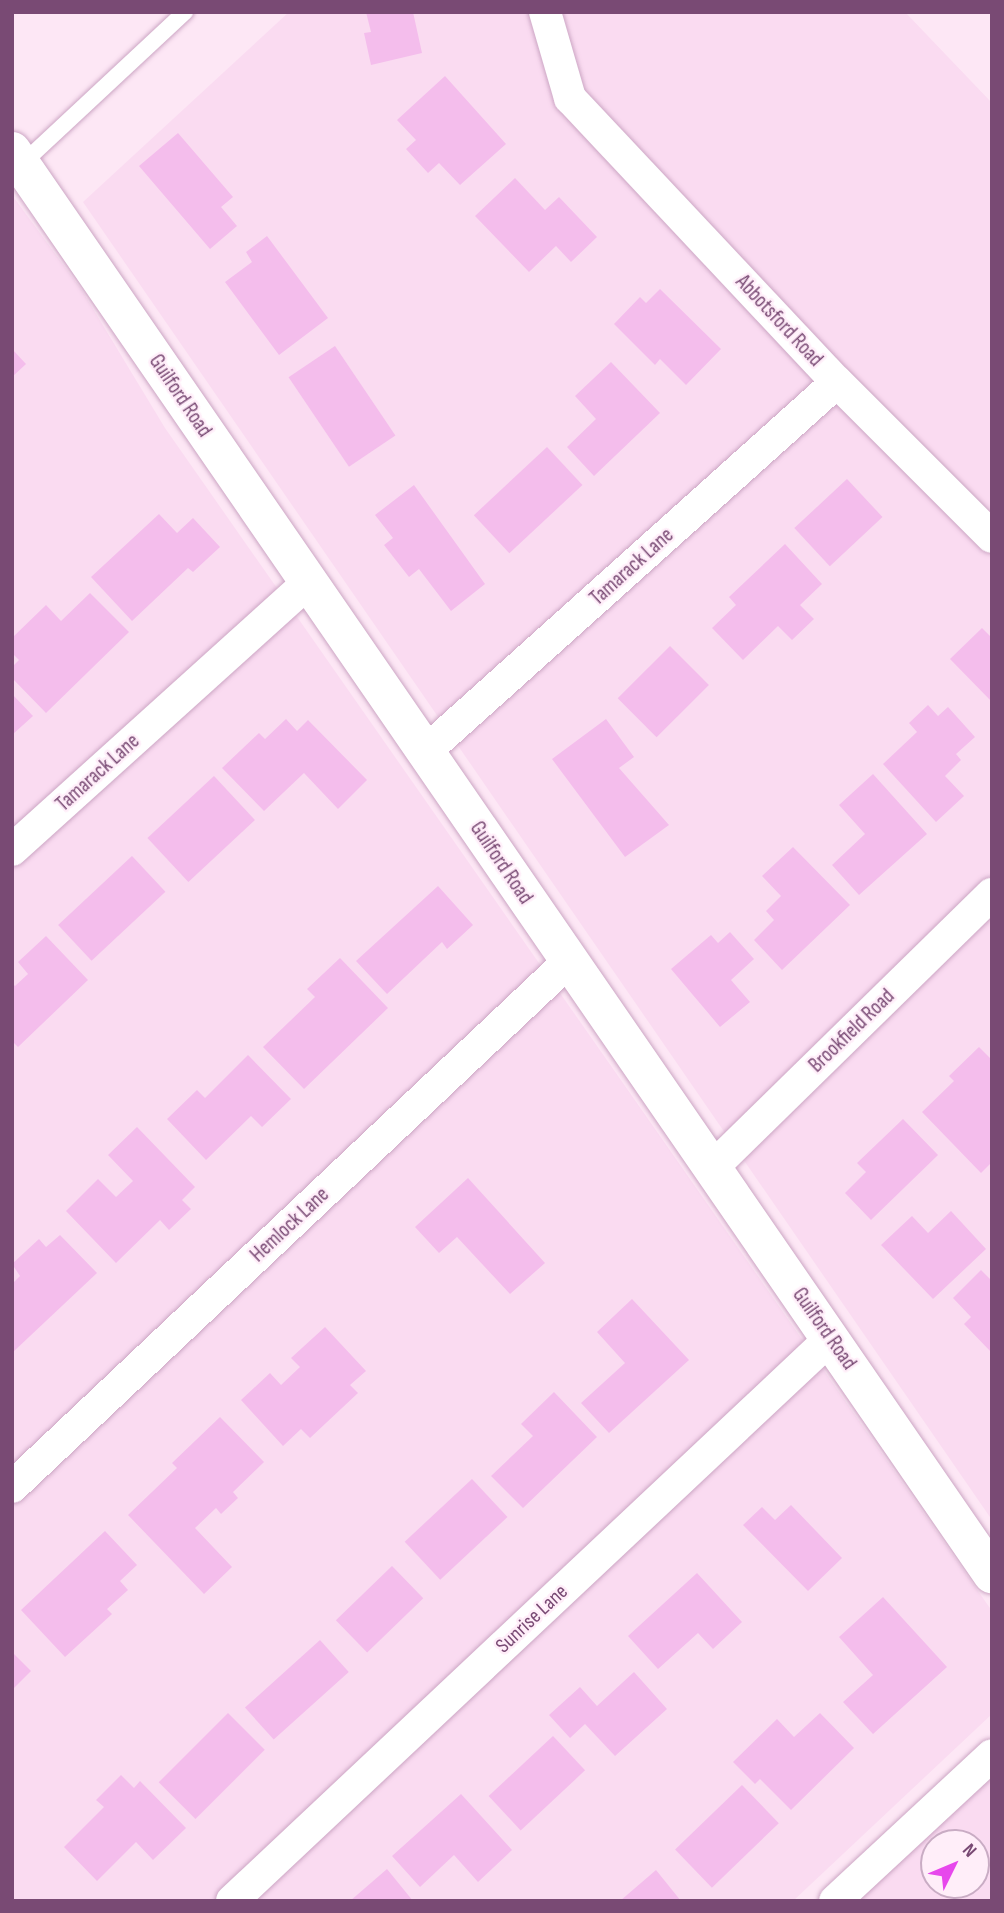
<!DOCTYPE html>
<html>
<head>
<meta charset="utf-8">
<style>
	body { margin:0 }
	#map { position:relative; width:1004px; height:1913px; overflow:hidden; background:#fde7f5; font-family:"Sofia Sans Condensed",sans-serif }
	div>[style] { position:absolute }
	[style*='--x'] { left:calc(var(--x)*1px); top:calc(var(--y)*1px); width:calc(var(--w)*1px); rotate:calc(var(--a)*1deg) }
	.residential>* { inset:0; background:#fadbf1 }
	.building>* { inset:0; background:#f4bdec; transform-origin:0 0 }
	.roads { filter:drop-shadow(0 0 2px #cca6c4) drop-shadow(0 0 2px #cca6c4) }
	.lane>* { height:16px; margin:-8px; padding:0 8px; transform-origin:8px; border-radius:8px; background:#fff }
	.street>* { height:32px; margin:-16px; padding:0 16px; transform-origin:16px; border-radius:16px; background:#fff }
	.secondary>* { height:38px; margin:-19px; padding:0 19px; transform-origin:19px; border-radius:19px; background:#fff }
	span { translate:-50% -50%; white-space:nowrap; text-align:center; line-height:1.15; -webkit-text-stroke:5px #ffeef9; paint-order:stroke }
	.street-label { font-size:21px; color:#794a74 }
	.frame { position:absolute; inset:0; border:14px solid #794a74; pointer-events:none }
	.north { position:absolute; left:920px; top:1829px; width:70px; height:70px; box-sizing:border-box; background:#ffeef9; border:2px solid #c9acc4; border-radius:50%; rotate:47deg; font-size:19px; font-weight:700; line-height:28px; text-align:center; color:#794a74 }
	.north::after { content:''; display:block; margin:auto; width:24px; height:32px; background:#e747ec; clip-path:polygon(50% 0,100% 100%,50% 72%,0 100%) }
</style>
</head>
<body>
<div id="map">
	<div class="residential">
		<div style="clip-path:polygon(289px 12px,905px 12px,992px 103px,992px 1520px,83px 202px)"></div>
		<div style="clip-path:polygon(12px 195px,81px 289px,165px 428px,992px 1611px,992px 1714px,793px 1901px,12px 1901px)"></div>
		<div style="clip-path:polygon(evenodd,992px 1775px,992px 1901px,856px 1901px,992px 1775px,934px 1843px,976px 1843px,976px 1885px,934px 1885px,934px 1843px)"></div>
	</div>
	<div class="building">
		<div style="clip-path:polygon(366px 12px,413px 12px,422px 53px,371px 65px,364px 33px,371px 32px)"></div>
		<div style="clip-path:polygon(445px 76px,506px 144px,460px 185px,439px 163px,428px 173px,406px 149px,416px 140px,397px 120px)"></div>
		<div style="clip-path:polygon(178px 133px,233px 197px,221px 207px,237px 226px,210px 249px,139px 166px)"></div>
		<div style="clip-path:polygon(515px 178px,545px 210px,559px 197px,597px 237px,571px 262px,556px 246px,529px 272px,475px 216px)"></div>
		<div style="clip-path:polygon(267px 236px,328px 318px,279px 355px,225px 282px,252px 262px,246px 252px)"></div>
		<div style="clip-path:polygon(660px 289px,721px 349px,686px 385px,660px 359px,655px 365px,614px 324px,640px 297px,646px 303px)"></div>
		<div style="left:335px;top:346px;width:108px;height:56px;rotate:56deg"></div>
		<div style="clip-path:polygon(12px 349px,26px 364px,12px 377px)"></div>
		<div style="clip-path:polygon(611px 362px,660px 413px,594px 476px,567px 447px,596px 419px,575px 396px)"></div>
		<div style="left:547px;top:447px;width:52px;height:100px;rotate:47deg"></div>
		<div style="left:847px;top:479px;width:52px;height:72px;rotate:47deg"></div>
		<div style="clip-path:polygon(414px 485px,485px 584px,451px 611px,419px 569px,409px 577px,384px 545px,393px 538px,375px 515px)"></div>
		<div style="clip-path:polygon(159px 514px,177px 533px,193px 518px,220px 547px,193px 572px,188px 568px,132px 621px,91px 577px)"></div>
		<div style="clip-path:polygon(785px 544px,822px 584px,800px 605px,814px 619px,792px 640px,778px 626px,743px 660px,712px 628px,736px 605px,729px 597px)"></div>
		<div style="clip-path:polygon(90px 593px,129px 632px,46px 713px,12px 678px,12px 667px,19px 660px,12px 653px,12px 638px,46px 605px,61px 621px)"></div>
		<div style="clip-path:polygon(982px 628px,992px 638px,992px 702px,950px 659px)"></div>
		<div style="left:670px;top:646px;width:55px;height:74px;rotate:45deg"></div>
		<div style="clip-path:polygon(12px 694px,33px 716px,12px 735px)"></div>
		<div style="clip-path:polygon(928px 705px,938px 716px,948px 707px,975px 737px,956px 754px,961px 760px,945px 776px,964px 796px,936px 822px,883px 764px,917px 732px,909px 723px)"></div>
		<div style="clip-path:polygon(286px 719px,297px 731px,308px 720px,367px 780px,338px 809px,304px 773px,264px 811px,222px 768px,259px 733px,265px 739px)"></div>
		<div style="clip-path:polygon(606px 719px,634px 757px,619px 768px,669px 825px,625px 857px,552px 759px)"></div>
		<div style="clip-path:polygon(873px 774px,927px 834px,859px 895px,832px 865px,865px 834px,839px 805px)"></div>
		<div style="left:214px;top:776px;width:60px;height:91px;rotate:47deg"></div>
		<div style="clip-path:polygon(793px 847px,850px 905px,782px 970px,754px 940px,774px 920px,766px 911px,781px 896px,762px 876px)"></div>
		<div style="left:132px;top:856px;width:49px;height:101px;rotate:47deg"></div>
		<div style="clip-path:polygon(438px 886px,473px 925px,447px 949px,442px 942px,387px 994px,356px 961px)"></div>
		<div style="clip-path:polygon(730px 932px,754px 959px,731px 980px,750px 1002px,720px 1027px,671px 969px,711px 935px,718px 943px)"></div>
		<div style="clip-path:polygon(46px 936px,88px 980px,18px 1047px,12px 1041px,12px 983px,15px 986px,28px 974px,18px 962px)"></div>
		<div style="clip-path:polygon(340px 958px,388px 1008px,304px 1089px,263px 1047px,315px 997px,307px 989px)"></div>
		<div style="clip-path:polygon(979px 1047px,992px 1060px,992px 1162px,981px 1173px,922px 1112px,954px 1081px,949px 1076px)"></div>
		<div style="clip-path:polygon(248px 1055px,291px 1099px,262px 1127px,251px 1116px,206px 1160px,167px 1119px,197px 1090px,205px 1098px)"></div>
		<div style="clip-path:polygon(903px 1119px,938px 1155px,871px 1220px,845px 1193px,866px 1172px,857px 1163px)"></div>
		<div style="clip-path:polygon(137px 1127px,195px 1187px,182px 1200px,191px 1209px,169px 1230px,160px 1220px,116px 1263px,66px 1211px,98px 1179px,116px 1197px,133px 1181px,108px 1155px)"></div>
		<div style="clip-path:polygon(468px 1178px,545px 1263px,510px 1294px,457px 1237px,439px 1253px,415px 1227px)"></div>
		<div style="clip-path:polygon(951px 1211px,986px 1249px,933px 1299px,881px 1245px,912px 1216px,928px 1233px)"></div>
		<div style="clip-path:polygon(60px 1235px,97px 1273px,12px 1353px,12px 1284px,20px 1276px,12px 1264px,39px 1239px,46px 1247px)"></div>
		<div style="clip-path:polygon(981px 1270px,992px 1281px,992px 1353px,964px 1324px,971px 1317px,953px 1298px)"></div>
		<div style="clip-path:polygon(632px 1299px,689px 1360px,609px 1433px,581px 1403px,625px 1363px,597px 1332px)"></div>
		<div style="clip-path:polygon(325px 1327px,366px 1371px,350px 1385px,358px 1393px,310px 1438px,301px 1429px,283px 1446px,241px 1400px,270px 1373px,281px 1385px,300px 1367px,291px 1358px)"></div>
		<div style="clip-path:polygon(554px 1392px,597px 1437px,523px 1508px,491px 1476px,533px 1436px,521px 1424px)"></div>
		<div style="clip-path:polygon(220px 1417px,264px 1462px,233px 1492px,238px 1498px,221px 1514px,216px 1508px,195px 1528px,232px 1567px,204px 1594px,128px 1515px,177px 1468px,172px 1463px)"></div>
		<div style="left:472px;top:1479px;width:52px;height:92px;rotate:47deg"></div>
		<div style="clip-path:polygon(791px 1505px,842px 1558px,808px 1591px,743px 1525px,762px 1507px,775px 1520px)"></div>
		<div style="clip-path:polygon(105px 1531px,137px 1565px,120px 1581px,128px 1590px,107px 1609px,112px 1614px,65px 1657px,21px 1610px)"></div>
		<div style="left:392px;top:1566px;width:45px;height:78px;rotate:46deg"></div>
		<div style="clip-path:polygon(697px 1573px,742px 1622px,713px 1649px,698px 1633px,658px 1669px,628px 1636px)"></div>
		<div style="clip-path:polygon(883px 1597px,947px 1667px,873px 1734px,843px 1702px,873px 1675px,839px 1637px)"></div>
		<div style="left:320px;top:1640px;width:43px;height:101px;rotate:48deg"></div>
		<div style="clip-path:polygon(12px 1652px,31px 1671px,12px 1690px)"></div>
		<div style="clip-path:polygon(634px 1672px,667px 1709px,615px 1756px,585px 1724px,570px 1738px,549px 1715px,580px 1687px,597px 1706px)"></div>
		<div style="left:228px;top:1713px;width:52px;height:98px;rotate:45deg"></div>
		<div style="clip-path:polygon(820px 1713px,854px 1748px,791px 1810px,760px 1779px,755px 1784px,733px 1762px,777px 1719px,794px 1737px)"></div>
		<div style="left:553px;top:1736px;width:47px;height:88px;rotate:47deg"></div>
		<div style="clip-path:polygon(121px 1775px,134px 1788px,140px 1781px,186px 1828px,153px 1860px,136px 1842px,97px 1881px,64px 1847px,104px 1807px,96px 1800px)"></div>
		<div style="left:742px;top:1785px;width:53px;height:93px;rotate:46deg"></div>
		<div style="clip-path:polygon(461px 1794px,512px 1850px,478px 1882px,454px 1855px,420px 1887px,392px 1856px)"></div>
		<div style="clip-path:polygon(387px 1869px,413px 1901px,350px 1901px)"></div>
		<div style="clip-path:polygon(656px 1870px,681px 1901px,620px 1901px)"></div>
	</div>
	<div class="roads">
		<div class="lane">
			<div style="--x:22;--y:164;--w:223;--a:-43"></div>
		</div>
		<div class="street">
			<div style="--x:545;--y:12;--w:90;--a:73.8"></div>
			<div style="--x:570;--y:98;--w:390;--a:46.8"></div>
			<div style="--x:837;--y:382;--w:219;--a:45"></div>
			<div style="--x:426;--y:751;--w:552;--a:-41.92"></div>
			<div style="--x:12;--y:850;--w:399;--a:-42.1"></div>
			<div style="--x:712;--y:1168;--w:392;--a:-44.4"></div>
			<div style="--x:12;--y:1487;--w:765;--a:-43.36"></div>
			<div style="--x:232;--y:1901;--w:822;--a:-43.23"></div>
			<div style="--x:835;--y:1901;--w:214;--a:-42.9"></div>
		</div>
		<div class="secondary">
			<div style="--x:12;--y:151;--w:1728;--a:55.45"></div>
		</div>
	</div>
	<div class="street-label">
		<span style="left:779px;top:321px;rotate:47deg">Abbotsford Road</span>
		<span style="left:180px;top:396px;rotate:56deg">Guilford Road</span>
		<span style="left:632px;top:567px;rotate:-42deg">Tamarack Lane</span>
		<span style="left:98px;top:773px;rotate:-42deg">Tamarack Lane</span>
		<span style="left:501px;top:863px;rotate:56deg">Guilford Road</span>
		<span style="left:852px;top:1031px;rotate:-44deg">Brookfield Road</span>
		<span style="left:290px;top:1225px;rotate:-43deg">Hemlock Lane</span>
		<span style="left:824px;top:1329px;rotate:55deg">Guilford Road</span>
		<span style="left:532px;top:1619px;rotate:-43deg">Sunrise Lane</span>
	</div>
	<div class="frame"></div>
	<div class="north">N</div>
</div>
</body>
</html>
